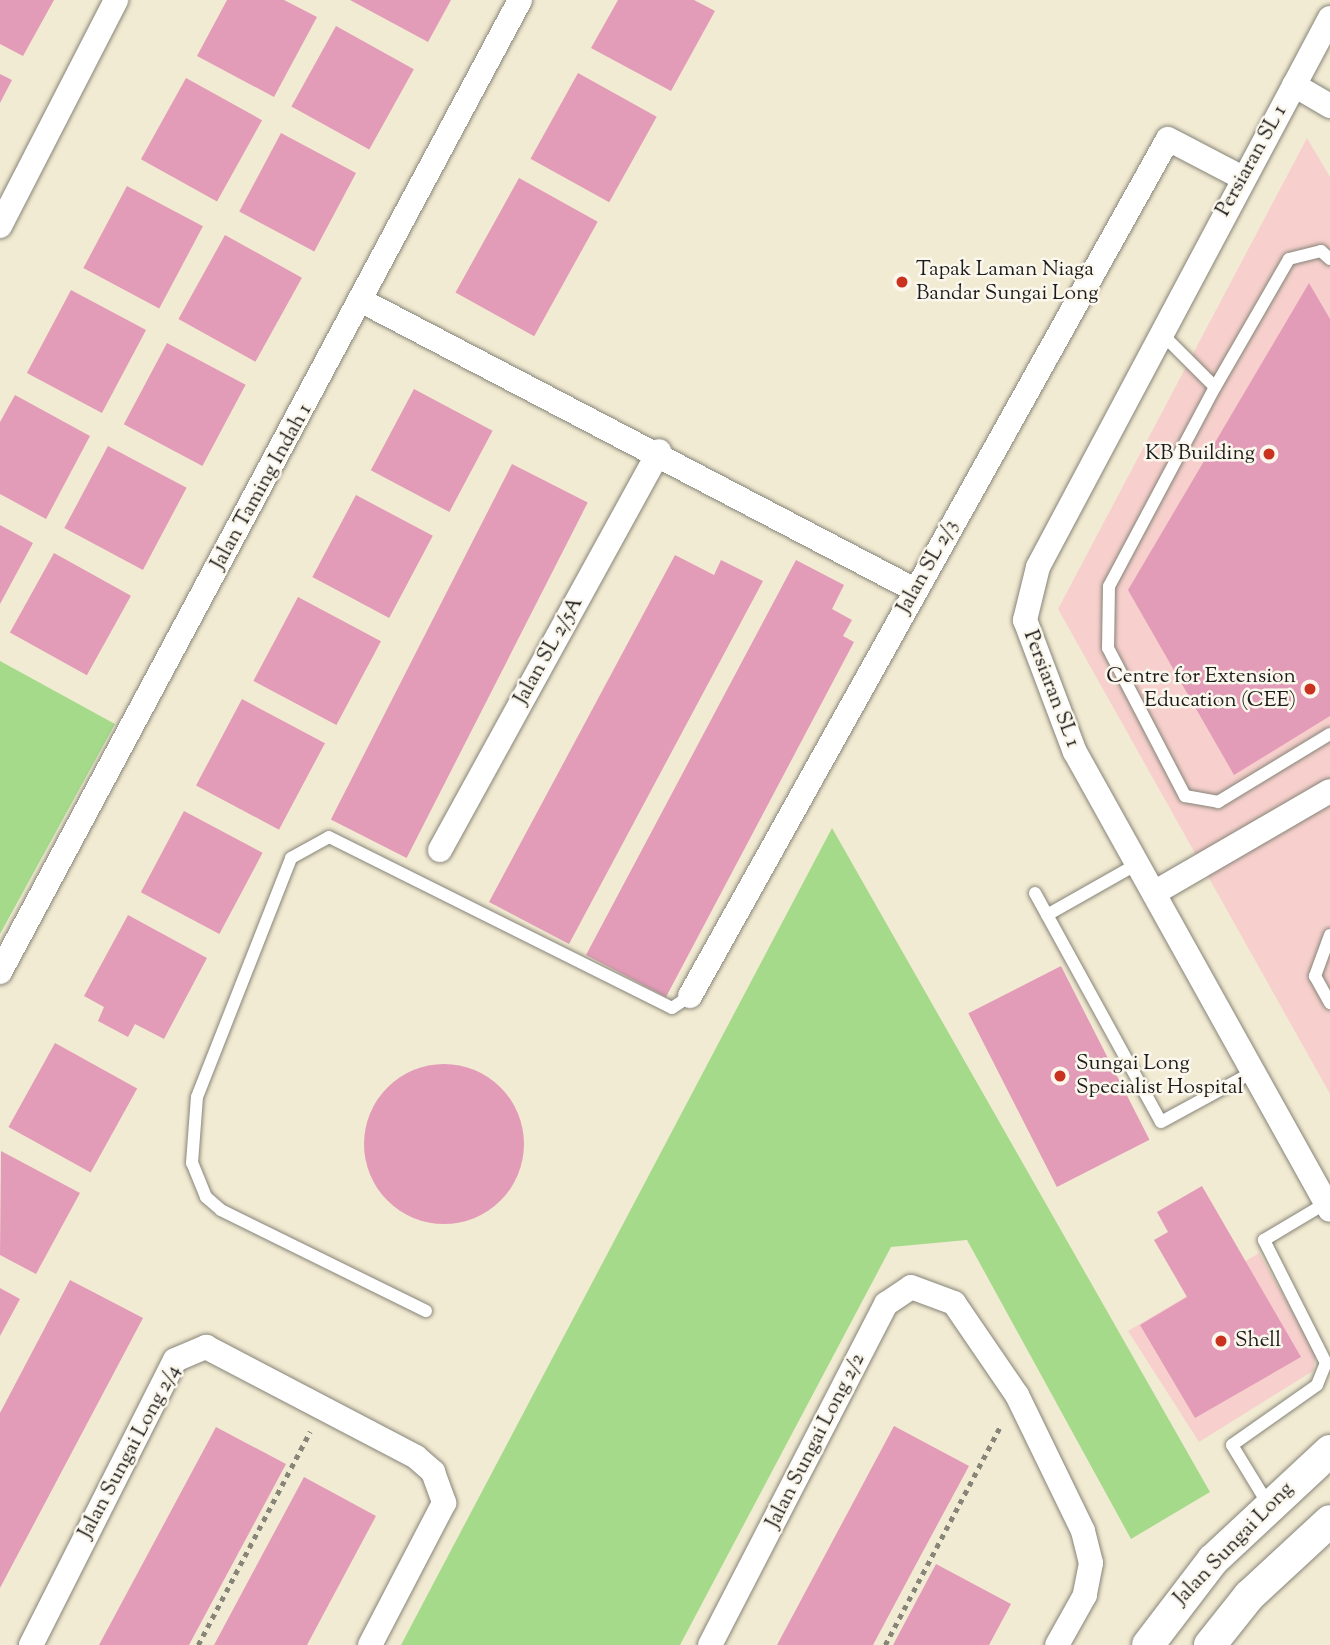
<!DOCTYPE html>
<html>
<head>
<meta charset="utf-8">
<style>
	body { margin:0 }
	#map { position:relative; width:1330px; height:1645px; overflow:hidden; background:#f2ebd3; font-family:"Sorts Mill Goudy",serif }
	div>[style] { position:absolute }
	[style*='--x'] { left:calc(var(--x)*1px); top:calc(var(--y)*1px); width:calc(var(--w)*1px); rotate:calc(var(--a)*1deg) }
	.built>* { inset:0; background:#f7d0cd }
	.green>* { inset:0; background:#a5da8b }
	.building>* { inset:0; background:#e39cb8; transform-origin:0 0 }
	.round { border-radius:50% }
	.path>* { height:4.5px; margin-top:-2.25px; transform-origin:0; background:repeating-linear-gradient(90deg,#878478 0 5px,transparent 0 10px) }
	.roads { filter:drop-shadow(0 0 2px #878478) drop-shadow(0 0 2px #878478) }
	.service>* { height:12px; margin:-6px; padding:0 6px; transform-origin:6px; border-radius:6px; background:#fff }
	.minor>* { height:24px; margin:-12px; padding:0 12px; transform-origin:12px; border-radius:12px; background:#fff }
	.tertiary>* { height:32px; margin:-16px; padding:0 16px; transform-origin:16px; border-radius:16px; background:#fff }
	.dots>* { width:19px; height:19px; translate:-50% -50%; box-sizing:border-box; border:4px solid #fbf7ec; border-radius:50% }
	span { translate:-50% -50%; white-space:nowrap; text-align:center; line-height:1.15; -webkit-text-stroke:5px #fbf7ec; paint-order:stroke }
	.street-label { font-size:21px; color:#1c1c1c }
	.poi-label { font-size:21px; color:#1c1c1c }
	.left { translate:0 -50%; text-align:left }
	.right { translate:-100% -50%; text-align:right }
</style>
</head>
<body>
<div id="map">
	<div class="built">
		<div style="clip-path:polygon(1307px 138px,1330px 177px,1330px 1094px,1058px 609px)"></div>
		<div style="clip-path:polygon(1259px 1253px,1316px 1353px,1313px 1371px,1199px 1442px,1128px 1331px)"></div>
	</div>
	<div class="green">
		<div style="clip-path:polygon(0 661px,115px 724px,0 934px)"></div>
		<div style="clip-path:polygon(832px 828px,1210px 1492px,1131px 1539px,967px 1240px,891px 1247px,680px 1645px,401px 1645px)"></div>
	</div>
	<div class="building">
		<div style="clip-path:polygon(0 0,54px 0,23px 56px,0 44px)"></div>
		<div style="clip-path:polygon(227px 0,284px 0,317px 17px,274px 97px,197px 56px)"></div>
		<div style="clip-path:polygon(350px 0,451px 0,428px 42px)"></div>
		<div style="clip-path:polygon(618px 0,694px 0,715px 11px,671px 91px,591px 48px)"></div>
		<div style="left:336px;top:26px;width:89px;height:92px;rotate:29deg"></div>
		<div style="left:578px;top:73px;width:90px;height:98px;rotate:29deg"></div>
		<div style="clip-path:polygon(0 74px,12px 80px,0 103px)"></div>
		<div style="left:186px;top:78px;width:87px;height:93px;rotate:29deg"></div>
		<div style="left:281px;top:133px;width:85px;height:89px;rotate:28deg"></div>
		<div style="left:519px;top:178px;width:90px;height:131px;rotate:29deg"></div>
		<div style="left:127px;top:186px;width:86px;height:93px;rotate:28deg"></div>
		<div style="left:225px;top:235px;width:88px;height:96px;rotate:29deg"></div>
		<div style="clip-path:polygon(1309px 283px,1330px 319px,1330px 716px,1234px 775px,1128px 590px)"></div>
		<div style="left:71px;top:290px;width:85px;height:94px;rotate:28deg"></div>
		<div style="left:167px;top:343px;width:89px;height:92px;rotate:28deg"></div>
		<div style="left:414px;top:389px;width:89px;height:92px;rotate:28deg"></div>
		<div style="clip-path:polygon(15px 395px,90px 436px,46px 519px,0 494px,0 422px)"></div>
		<div style="left:108px;top:446px;width:89px;height:93px;rotate:28deg"></div>
		<div style="left:512px;top:464px;width:85px;height:399px;rotate:27deg"></div>
		<div style="left:356px;top:495px;width:87px;height:93px;rotate:28deg"></div>
		<div style="clip-path:polygon(0 525px,33px 543px,0 604px)"></div>
		<div style="left:54px;top:553px;width:88px;height:91px;rotate:29deg"></div>
		<div style="clip-path:polygon(675px 555px,714px 575px,721px 560px,763px 581px,569px 944px,489px 902px)"></div>
		<div style="clip-path:polygon(796px 560px,844px 585px,832px 609px,852px 620px,843px 636px,854px 642px,666px 997px,586px 955px)"></div>
		<div style="left:298px;top:597px;width:94px;height:95px;rotate:28deg"></div>
		<div style="left:242px;top:699px;width:94px;height:98px;rotate:28deg"></div>
		<div style="left:184px;top:811px;width:89px;height:92px;rotate:28deg"></div>
		<div style="clip-path:polygon(128px 915px,207px 958px,164px 1039px,135px 1024px,128px 1037px,98px 1021px,104px 1007px,84px 996px)"></div>
		<div style="left:1061px;top:966px;width:195px;height:104px;rotate:63deg"></div>
		<div style="left:55px;top:1043px;width:94px;height:96px;rotate:29deg"></div>
		<div class="round" style="left:364px;top:1064px;width:160px;height:160px"></div>
		<div style="clip-path:polygon(1px 1151px,80px 1193px,36px 1274px,0 1255px)"></div>
		<div style="clip-path:polygon(1202px 1186px,1301px 1357px,1195px 1418px,1140px 1325px,1187px 1297px,1154px 1240px,1168px 1232px,1157px 1212px)"></div>
		<div style="clip-path:polygon(70px 1280px,143px 1318px,0 1588px,0 1413px)"></div>
		<div style="clip-path:polygon(0 1288px,20px 1299px,0 1336px)"></div>
		<div style="clip-path:polygon(894px 1426px,969px 1466px,921px 1555px,873px 1645px,777px 1645px)"></div>
		<div style="clip-path:polygon(216px 1427px,286px 1464px,255px 1522px,189px 1645px,99px 1645px)"></div>
		<div style="clip-path:polygon(304px 1477px,376px 1516px,307px 1645px,214px 1645px)"></div>
		<div style="clip-path:polygon(936px 1564px,1011px 1604px,989px 1645px,893px 1645px)"></div>
	</div>
	<div class="path">
		<div style="--x:198;--y:1645;--w:241;--a:-62.3"></div>
		<div style="--x:885;--y:1645;--w:246;--a:-62.2"></div>
	</div>
	<div class="roads">
		<div class="service">
			<div style="--x:1330;--y:259;--w:12;--a:-138"></div>
			<div style="--x:1321;--y:251;--w:33;--a:166"></div>
			<div style="--x:1289;--y:259;--w:148;--a:120"></div>
			<div style="--x:1215;--y:387;--w:225;--a:118"></div>
			<div style="--x:1109;--y:586;--w:62;--a:90.9"></div>
			<div style="--x:1108;--y:648;--w:167;--a:62.5"></div>
			<div style="--x:1185;--y:796;--w:34;--a:10"></div>
			<div style="--x:1218;--y:802;--w:131;--a:-31.3"></div>
			<div style="--x:1161;--y:333;--w:76;--a:45"></div>
			<div style="--x:1035;--y:893;--w:261;--a:61.2"></div>
			<div style="--x:1161;--y:1122;--w:105;--a:-28.5"></div>
			<div style="--x:1047;--y:915;--w:103;--a:-29.5"></div>
			<div style="--x:1330;--y:935;--w:44;--a:110.1"></div>
			<div style="--x:1315;--y:976;--w:31;--a:61"></div>
			<div style="--x:426;--y:1311;--w:229;--a:-153.8"></div>
			<div style="--x:221;--y:1210;--w:20;--a:-139"></div>
			<div style="--x:206;--y:1197;--w:37;--a:-112"></div>
			<div style="--x:192;--y:1163;--w:66;--a:-85.7"></div>
			<div style="--x:197;--y:1097;--w:257;--a:-68.5"></div>
			<div style="--x:291;--y:858;--w:43;--a:-28.9"></div>
			<div style="--x:329;--y:837;--w:383;--a:26.5"></div>
			<div style="--x:672;--y:1008;--w:22;--a:-34"></div>
			<div style="--x:1268;--y:1504;--w:69;--a:-121.4"></div>
			<div style="--x:1232;--y:1445;--w:104;--a:-35.2"></div>
			<div style="--x:1317;--y:1385;--w:24;--a:-68"></div>
			<div style="--x:1326;--y:1363;--w:138;--a:-116.8"></div>
			<div style="--x:1264;--y:1240;--w:72;--a:-30.8"></div>
		</div>
		<div class="minor">
			<div style="--x:1330;--y:18;--w:622;--a:118.01"></div>
			<div style="--x:1038;--y:567;--w:55;--a:103.8"></div>
			<div style="--x:1025;--y:620;--w:141;--a:69.3"></div>
			<div style="--x:1075;--y:752;--w:524;--a:60.89"></div>
			<div style="--x:1294;--y:85;--w:42;--a:30.3"></div>
			<div style="--x:0;--y:226;--w:254;--a:-62.8"></div>
			<div style="--x:364;--y:302;--w:622;--a:27.6"></div>
			<div style="--x:440;--y:850;--w:455;--a:-61.2"></div>
			<div style="--x:1154;--y:893;--w:203;--a:-30.1"></div>
			<div style="--x:0;--y:972;--w:1102;--a:-61.85"></div>
			<div style="--x:690;--y:996;--w:981;--a:-60.85"></div>
			<div style="--x:1168;--y:139;--w:85;--a:27.5"></div>
			<div style="--x:31;--y:1645;--w:319;--a:-63.2"></div>
			<div style="--x:175;--y:1360;--w:34;--a:-23"></div>
			<div style="--x:206;--y:1347;--w:237;--a:27.6"></div>
			<div style="--x:416;--y:1457;--w:23;--a:41"></div>
			<div style="--x:433;--y:1472;--w:33;--a:70"></div>
			<div style="--x:444;--y:1503;--w:160;--a:117.5"></div>
			<div style="--x:710;--y:1645;--w:384;--a:-62.7"></div>
			<div style="--x:886;--y:1304;--w:30;--a:-34"></div>
			<div style="--x:911;--y:1287;--w:46;--a:20.4"></div>
			<div style="--x:954;--y:1303;--w:112;--a:55.6"></div>
			<div style="--x:1017;--y:1395;--w:151;--a:64.1"></div>
			<div style="--x:1083;--y:1531;--w:33;--a:76"></div>
			<div style="--x:1091;--y:1563;--w:33;--a:101"></div>
			<div style="--x:1085;--y:1595;--w:57;--a:119.2"></div>
		</div>
		<div class="tertiary">
			<div style="--x:1148;--y:1645;--w:107;--a:-52.6"></div>
			<div style="--x:1213;--y:1560;--w:160;--a:-43"></div>
			<div style="--x:1210;--y:1645;--w:63;--a:-51.5"></div>
			<div style="--x:1249;--y:1596;--w:110;--a:-42.8"></div>
		</div>
	</div>
	<div class="dots">
		<div style="left:902px;top:282px;background:#c8321e"></div>
		<div style="left:1269px;top:454px;background:#c8321e"></div>
		<div style="left:1310px;top:689px;background:#c8321e"></div>
		<div style="left:1060px;top:1076px;background:#c8321e"></div>
		<div style="left:1221px;top:1341px;background:#c8321e"></div>
	</div>
	<div class="street-label">
		<span style="left:1252px;top:161px;rotate:-61deg">Persiaran SL 1</span>
		<span style="left:262px;top:487px;rotate:-61deg">Jalan Taming Indah 1</span>
		<span style="left:928px;top:567px;rotate:-61deg">Jalan SL 2/3</span>
		<span style="left:549px;top:651px;rotate:-61deg">Jalan SL 2/5A</span>
		<span style="left:1051px;top:689px;rotate:69deg">Persiaran SL 1</span>
		<span style="left:816px;top:1441px;rotate:-63deg">Jalan Sungai Long 2/2</span>
		<span style="left:130px;top:1452px;rotate:-62deg">Jalan Sungai Long 2/4</span>
		<span style="left:1234px;top:1544px;rotate:-46deg">Jalan Sungai Long</span>
	</div>
	<div class="poi-label">
		<span class="left" style="left:916px;top:282px">Tapak Laman Niaga<br>Bandar Sungai Long</span>
		<span class="right" style="left:1255px;top:454px">KB Building</span>
		<span class="right" style="left:1296px;top:689px">Centre for Extension<br>Education (CEE)</span>
		<span class="left" style="left:1076px;top:1076px">Sungai Long<br>Specialist Hospital</span>
		<span class="left" style="left:1235px;top:1341px">Shell</span>
	</div>
</div>
</body>
</html>
